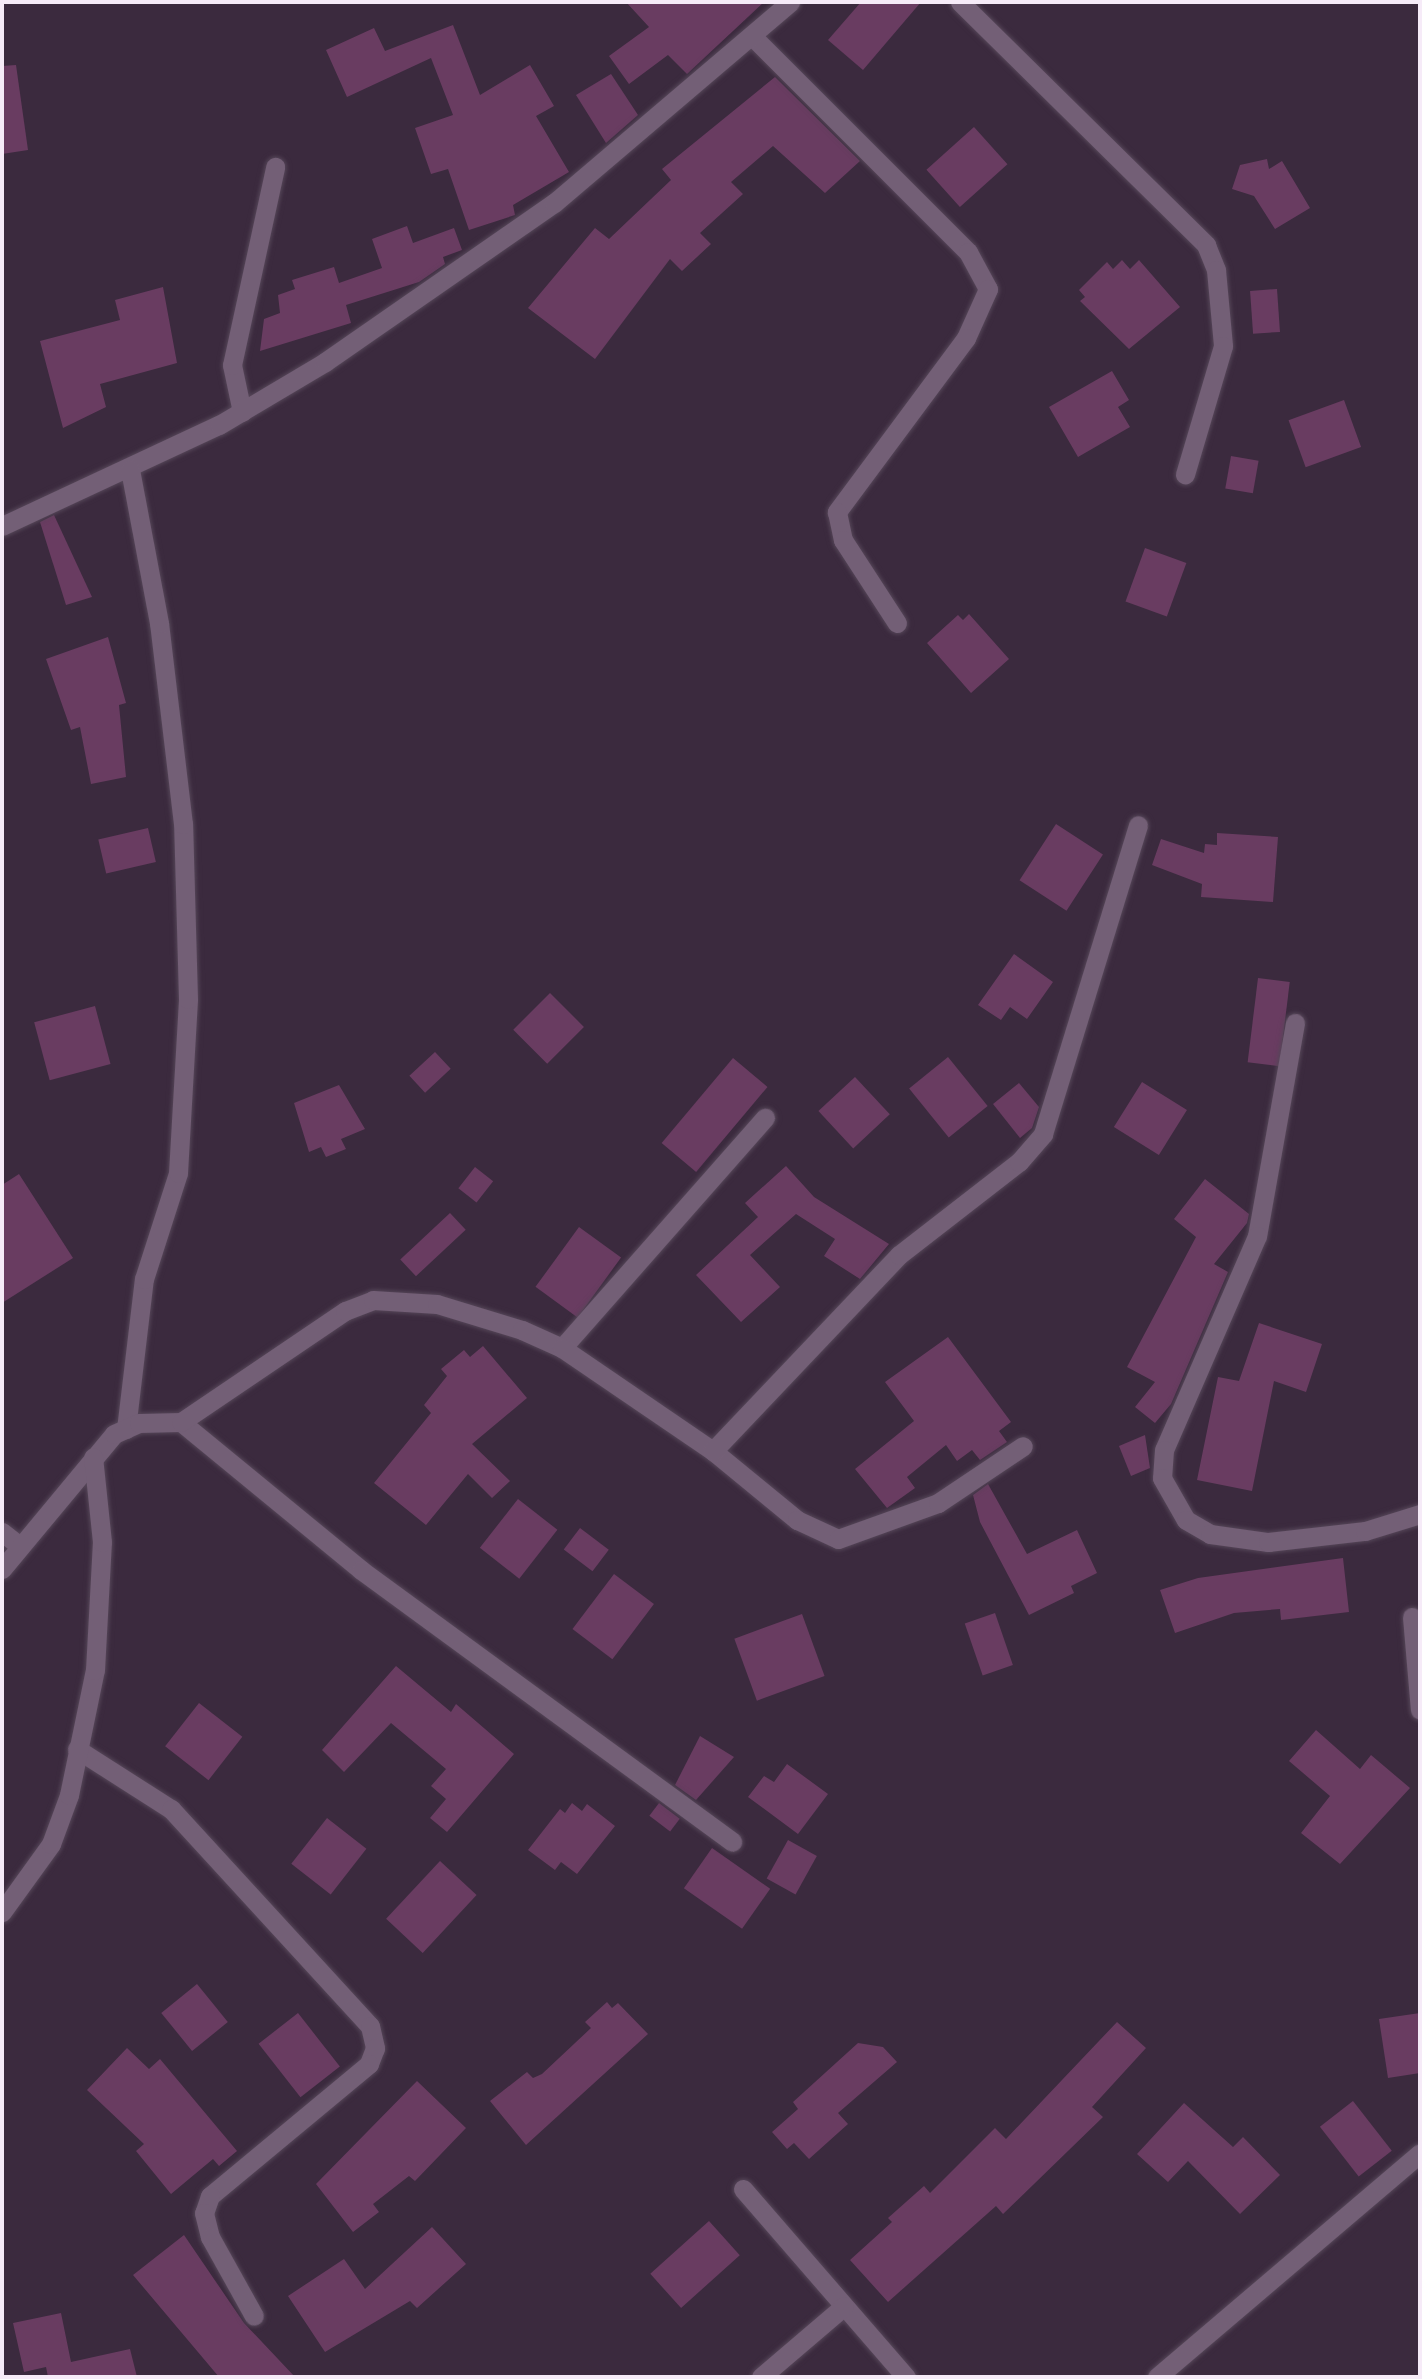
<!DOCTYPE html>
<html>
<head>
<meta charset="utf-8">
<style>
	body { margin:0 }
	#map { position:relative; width:1422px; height:2379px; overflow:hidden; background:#3b2a3e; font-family:"Source Serif 4",serif }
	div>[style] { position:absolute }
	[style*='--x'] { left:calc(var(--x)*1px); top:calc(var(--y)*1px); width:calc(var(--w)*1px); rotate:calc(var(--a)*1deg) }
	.building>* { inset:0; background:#693c61; transform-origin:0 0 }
	.roads { filter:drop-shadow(0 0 2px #554658) drop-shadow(0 0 2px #554658) }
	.minor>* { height:19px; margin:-9.5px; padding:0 9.5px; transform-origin:9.5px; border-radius:9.5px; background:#735f76 }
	span { translate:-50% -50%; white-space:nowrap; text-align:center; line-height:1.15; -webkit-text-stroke:5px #3b2a3e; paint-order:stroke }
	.frame { position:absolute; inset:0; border:4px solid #f6ebf8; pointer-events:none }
</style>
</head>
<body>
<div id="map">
	<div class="building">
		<div style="clip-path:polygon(626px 2px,764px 2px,687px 74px,668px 55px,629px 84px,609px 56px,649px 27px)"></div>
		<div style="clip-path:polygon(861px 2px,921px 2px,863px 70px,828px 40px)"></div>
		<div style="clip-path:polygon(453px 25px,480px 95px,530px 65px,554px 106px,536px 116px,569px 172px,513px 205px,515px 215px,469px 230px,448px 169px,431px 174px,415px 128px,453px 115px,431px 58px,347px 97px,326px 50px,374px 28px,385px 51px)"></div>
		<div style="clip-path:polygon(16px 65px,28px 150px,2px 154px,2px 66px)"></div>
		<div style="clip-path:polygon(611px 74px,638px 115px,606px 143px,576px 95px)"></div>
		<div style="clip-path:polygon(775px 77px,860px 161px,825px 193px,773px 146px,731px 182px,743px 194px,700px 233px,711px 244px,682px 271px,670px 259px,595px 359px,528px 308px,595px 228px,609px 239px,671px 180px,662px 169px)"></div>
		<div style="left:974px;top:127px;width:50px;height:64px;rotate:48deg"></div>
		<div style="clip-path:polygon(1267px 159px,1269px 169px,1282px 161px,1310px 208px,1275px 229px,1254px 196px,1232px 189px,1240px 165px)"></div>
		<div style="clip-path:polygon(407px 226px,413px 243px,454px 228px,462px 250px,443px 257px,445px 264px,419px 282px,346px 305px,351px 323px,260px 351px,264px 319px,280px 313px,278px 295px,295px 289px,292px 280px,334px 267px,339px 283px,382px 268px,372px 239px)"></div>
		<div style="clip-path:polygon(1122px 260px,1130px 269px,1139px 260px,1180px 307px,1129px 349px,1080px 301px,1085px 297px,1079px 290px,1107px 262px,1113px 269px)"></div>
		<div style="clip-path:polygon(163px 287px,177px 363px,100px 384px,106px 407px,63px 428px,40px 341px,120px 320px,115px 300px)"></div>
		<div style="left:1277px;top:289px;width:43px;height:27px;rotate:86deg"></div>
		<div style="clip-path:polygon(1112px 371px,1129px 400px,1118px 407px,1130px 427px,1078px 457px,1049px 407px)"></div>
		<div style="left:1344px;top:400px;width:50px;height:59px;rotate:70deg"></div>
		<div style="left:1231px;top:456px;width:28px;height:33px;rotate:10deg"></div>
		<div style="clip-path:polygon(54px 515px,92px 597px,66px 605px,40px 522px)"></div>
		<div style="left:1145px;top:548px;width:44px;height:57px;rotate:20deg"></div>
		<div style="clip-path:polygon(969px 614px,1009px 659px,971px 693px,927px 643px,958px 615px,963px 620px)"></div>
		<div style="clip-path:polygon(108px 637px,126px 703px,119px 705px,126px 777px,91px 784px,80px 727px,71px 730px,46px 659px)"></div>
		<div style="left:1056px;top:824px;width:56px;height:67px;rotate:33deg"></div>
		<div style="left:148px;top:828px;width:35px;height:51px;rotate:77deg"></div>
		<div style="clip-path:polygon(1217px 833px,1278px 837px,1273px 902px,1201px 897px,1202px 884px,1152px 865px,1161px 839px,1204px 853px,1205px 844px,1217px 845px)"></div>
		<div style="clip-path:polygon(1014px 954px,1053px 982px,1027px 1019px,1010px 1007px,1001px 1020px,978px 1005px)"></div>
		<div style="left:1258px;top:978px;width:32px;height:85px;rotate:7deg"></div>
		<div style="left:550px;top:993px;width:48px;height:52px;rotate:45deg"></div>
		<div style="left:95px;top:1006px;width:60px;height:63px;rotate:75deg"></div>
		<div style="left:435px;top:1052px;width:23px;height:35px;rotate:47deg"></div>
		<div style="left:948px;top:1057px;width:63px;height:50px;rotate:51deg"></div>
		<div style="left:733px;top:1058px;width:45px;height:111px;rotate:40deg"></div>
		<div style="left:855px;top:1077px;width:51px;height:50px;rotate:47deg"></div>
		<div style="left:1142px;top:1082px;width:53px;height:53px;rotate:32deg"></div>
		<div style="clip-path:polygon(1019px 1083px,1039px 1107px,1032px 1128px,1020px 1138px,993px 1104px)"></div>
		<div style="clip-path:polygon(339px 1085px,365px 1129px,341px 1139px,346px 1149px,326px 1157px,321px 1147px,309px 1152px,294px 1103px)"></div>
		<div style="clip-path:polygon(786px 1166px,814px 1197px,889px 1244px,860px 1279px,824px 1256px,835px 1239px,796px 1214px,750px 1255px,780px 1287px,741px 1322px,696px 1275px,758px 1217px,745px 1203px)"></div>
		<div style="left:475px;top:1167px;width:23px;height:27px;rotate:38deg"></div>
		<div style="clip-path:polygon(19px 1174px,73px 1258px,2px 1303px,2px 1185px)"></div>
		<div style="clip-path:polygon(1205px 1179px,1249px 1214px,1247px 1223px,1214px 1264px,1228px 1272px,1171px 1404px,1155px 1423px,1135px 1407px,1155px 1382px,1127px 1367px,1196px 1237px,1174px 1219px)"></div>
		<div style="left:450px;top:1213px;width:23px;height:68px;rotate:47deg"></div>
		<div style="left:579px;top:1227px;width:52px;height:74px;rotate:36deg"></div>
		<div style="clip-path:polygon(1259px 1323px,1322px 1344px,1306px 1392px,1274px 1381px,1252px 1491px,1197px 1480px,1218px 1377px,1239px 1381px)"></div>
		<div style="clip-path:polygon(948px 1337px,1011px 1422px,999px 1431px,1007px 1442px,980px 1460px,972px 1450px,957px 1461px,946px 1445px,907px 1477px,915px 1488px,887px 1508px,855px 1469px,914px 1421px,885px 1382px)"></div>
		<div style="clip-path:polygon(483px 1346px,527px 1398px,472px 1444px,510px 1481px,492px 1498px,468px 1474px,426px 1525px,374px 1483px,431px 1413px,424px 1405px,447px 1376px,441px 1369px,464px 1350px,470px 1357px)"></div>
		<div style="clip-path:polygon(1145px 1435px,1150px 1468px,1131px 1476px,1119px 1446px)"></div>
		<div style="clip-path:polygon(988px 1484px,1027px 1554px,1077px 1530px,1097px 1573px,1071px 1586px,1074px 1593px,1029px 1615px,980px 1522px,973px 1495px)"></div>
		<div style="left:518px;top:1499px;width:50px;height:62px;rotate:38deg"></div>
		<div style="left:580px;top:1528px;width:36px;height:27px;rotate:37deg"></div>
		<div style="clip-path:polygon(1343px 1558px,1349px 1612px,1281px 1620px,1280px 1609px,1234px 1613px,1175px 1633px,1160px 1590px,1198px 1578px)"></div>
		<div style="left:614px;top:1574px;width:50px;height:69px;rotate:37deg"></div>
		<div style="left:995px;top:1613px;width:55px;height:32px;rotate:71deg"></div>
		<div style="left:802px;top:1614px;width:66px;height:72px;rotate:70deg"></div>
		<div style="clip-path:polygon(396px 1666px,451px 1712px,456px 1704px,514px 1754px,447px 1832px,430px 1818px,446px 1799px,431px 1786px,446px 1769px,391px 1723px,344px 1772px,322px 1750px)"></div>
		<div style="left:199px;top:1703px;width:55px;height:55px;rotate:38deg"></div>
		<div style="clip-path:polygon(1316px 1730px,1360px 1769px,1371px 1755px,1410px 1788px,1340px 1864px,1301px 1833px,1330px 1796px,1289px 1761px)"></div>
		<div style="clip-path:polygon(700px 1736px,734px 1757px,696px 1800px,675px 1785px)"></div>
		<div style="clip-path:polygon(787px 1764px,828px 1794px,798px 1834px,748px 1797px,764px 1776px,774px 1782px)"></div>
		<div style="clip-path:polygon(572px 1803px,582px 1811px,587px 1804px,615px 1826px,577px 1874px,561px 1862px,555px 1870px,528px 1850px,560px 1809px,565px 1813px)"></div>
		<div style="left:659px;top:1803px;width:26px;height:16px;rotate:37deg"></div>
		<div style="left:327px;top:1818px;width:50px;height:58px;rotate:38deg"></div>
		<div style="left:788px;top:1840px;width:33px;height:44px;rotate:29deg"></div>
		<div style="left:712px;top:1848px;width:71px;height:49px;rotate:35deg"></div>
		<div style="left:440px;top:1861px;width:50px;height:79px;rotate:43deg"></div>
		<div style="left:197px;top:1984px;width:49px;height:46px;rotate:51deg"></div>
		<div style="clip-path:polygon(607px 2002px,612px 2008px,618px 2003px,648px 2034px,526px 2145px,490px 2101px,527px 2072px,533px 2078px,542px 2074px,591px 2028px,585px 2022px)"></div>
		<div style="left:298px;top:2013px;width:68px;height:50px;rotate:52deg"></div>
		<div style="clip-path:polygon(1420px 2013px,1420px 2073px,1388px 2078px,1379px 2019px)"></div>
		<div style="clip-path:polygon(1117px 2022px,1146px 2048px,1092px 2107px,1103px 2117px,1003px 2214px,996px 2206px,888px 2302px,850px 2260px,892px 2222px,888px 2218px,924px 2186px,930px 2193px,995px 2128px,1006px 2139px)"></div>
		<div style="clip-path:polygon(858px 2043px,883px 2047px,897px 2062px,838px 2113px,848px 2124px,809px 2159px,794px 2143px,787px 2149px,772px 2132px,798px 2109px,793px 2102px)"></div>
		<div style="clip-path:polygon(127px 2048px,149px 2069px,160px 2059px,237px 2151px,219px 2166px,213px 2159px,171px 2194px,136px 2151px,144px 2144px,87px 2090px)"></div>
		<div style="clip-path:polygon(417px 2081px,466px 2128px,415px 2181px,409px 2176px,373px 2204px,379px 2212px,353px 2232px,316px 2184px)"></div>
		<div style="left:1353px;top:2101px;width:63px;height:42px;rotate:52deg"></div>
		<div style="clip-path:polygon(1184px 2103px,1233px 2147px,1243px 2137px,1280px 2175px,1240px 2214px,1188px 2161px,1168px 2182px,1137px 2154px)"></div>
		<div style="left:709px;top:2221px;width:46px;height:79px;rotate:48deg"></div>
		<div style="clip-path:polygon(432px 2227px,466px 2264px,417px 2308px,410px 2301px,325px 2352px,288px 2296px,344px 2259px,365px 2289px)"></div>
		<div style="clip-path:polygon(184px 2235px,244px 2323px,295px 2377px,219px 2377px,133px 2275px)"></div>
		<div style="clip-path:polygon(61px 2313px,71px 2362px,130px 2349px,137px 2377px,48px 2377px,46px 2367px,24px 2372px,13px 2323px)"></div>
	</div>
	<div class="roads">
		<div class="minor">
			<div style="--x:960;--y:2;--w:346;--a:44.6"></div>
			<div style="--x:1206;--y:245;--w:27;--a:68"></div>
			<div style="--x:1216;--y:270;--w:76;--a:84.7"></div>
			<div style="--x:1223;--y:346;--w:134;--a:106.5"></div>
			<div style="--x:753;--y:37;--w:304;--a:45"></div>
			<div style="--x:968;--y:252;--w:42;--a:61.6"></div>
			<div style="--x:988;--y:289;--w:54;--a:114.2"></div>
			<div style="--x:966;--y:338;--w:217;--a:126.6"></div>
			<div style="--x:837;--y:512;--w:29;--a:78"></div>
			<div style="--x:843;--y:540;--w:99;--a:57"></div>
			<div style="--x:242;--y:412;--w:48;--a:-102"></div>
			<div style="--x:232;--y:365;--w:203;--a:-77.7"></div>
			<div style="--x:2;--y:526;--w:239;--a:-25"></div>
			<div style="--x:219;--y:425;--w:123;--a:-30.7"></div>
			<div style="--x:325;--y:362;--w:279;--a:-34.8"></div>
			<div style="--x:554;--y:203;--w:310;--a:-40.4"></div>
			<div style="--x:1295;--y:1023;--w:216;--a:100.1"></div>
			<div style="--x:1257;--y:1236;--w:233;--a:113.5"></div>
			<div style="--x:1164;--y:1450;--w:28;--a:94"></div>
			<div style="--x:1162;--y:1478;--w:48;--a:60.3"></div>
			<div style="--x:1186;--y:1520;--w:28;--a:30"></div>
			<div style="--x:1210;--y:1534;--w:59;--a:7.9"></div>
			<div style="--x:1268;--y:1542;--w:98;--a:-6.5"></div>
			<div style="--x:1365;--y:1531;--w:58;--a:-17.2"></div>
			<div style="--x:562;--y:1348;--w:307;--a:-48.6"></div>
			<div style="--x:181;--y:1422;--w:233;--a:39.4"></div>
			<div style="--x:361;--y:1570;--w:460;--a:36.2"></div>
			<div style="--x:126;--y:1429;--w:151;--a:-83.2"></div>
			<div style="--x:144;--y:1279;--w:111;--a:-72.2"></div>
			<div style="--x:178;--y:1173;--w:174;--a:-86.7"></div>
			<div style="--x:188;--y:999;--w:175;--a:-91.6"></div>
			<div style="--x:183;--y:824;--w:202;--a:-96.8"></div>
			<div style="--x:159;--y:623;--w:156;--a:-100.7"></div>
			<div style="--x:713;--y:1451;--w:109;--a:39.4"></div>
			<div style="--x:797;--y:1520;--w:45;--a:24.9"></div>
			<div style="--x:838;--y:1539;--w:106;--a:-19.8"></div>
			<div style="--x:938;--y:1503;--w:102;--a:-33.8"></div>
			<div style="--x:2;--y:1532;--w:23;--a:38"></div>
			<div style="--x:2;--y:1569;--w:175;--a:-50.3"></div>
			<div style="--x:114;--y:1434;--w:27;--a:-24"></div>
			<div style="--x:139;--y:1423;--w:42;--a:-1.4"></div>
			<div style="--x:181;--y:1422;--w:198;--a:-34.1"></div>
			<div style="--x:345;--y:1311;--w:30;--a:-21"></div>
			<div style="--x:373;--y:1300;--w:64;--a:3.6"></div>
			<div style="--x:437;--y:1304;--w:89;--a:17"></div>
			<div style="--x:522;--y:1330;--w:44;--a:24.2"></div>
			<div style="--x:562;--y:1348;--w:183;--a:34.3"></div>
			<div style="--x:713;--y:1451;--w:270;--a:-46.5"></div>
			<div style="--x:899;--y:1255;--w:152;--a:-37.8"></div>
			<div style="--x:1019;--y:1162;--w:37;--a:-49"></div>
			<div style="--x:1043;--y:1134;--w:323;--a:-72.9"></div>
			<div style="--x:1412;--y:1617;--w:93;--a:85.1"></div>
			<div style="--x:77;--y:1749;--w:112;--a:32.6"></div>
			<div style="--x:171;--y:1809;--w:294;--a:47.5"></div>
			<div style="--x:370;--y:2026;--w:23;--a:77"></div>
			<div style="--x:375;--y:2048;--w:17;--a:111"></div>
			<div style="--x:369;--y:2064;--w:207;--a:140.3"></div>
			<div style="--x:210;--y:2196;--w:18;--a:109"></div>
			<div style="--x:204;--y:2213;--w:25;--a:76"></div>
			<div style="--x:210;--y:2237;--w:90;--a:60.9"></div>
			<div style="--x:2;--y:1912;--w:84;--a:-54.2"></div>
			<div style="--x:51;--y:1844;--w:52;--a:-69.8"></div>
			<div style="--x:69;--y:1795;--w:128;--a:-78.3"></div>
			<div style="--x:95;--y:1670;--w:128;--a:-86.9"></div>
			<div style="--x:102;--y:1542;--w:85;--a:-96"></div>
			<div style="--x:743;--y:2189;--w:249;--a:49.1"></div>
			<div style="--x:761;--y:2377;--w:109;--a:-40.5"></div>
			<div style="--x:1157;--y:2377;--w:345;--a:-40.4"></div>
		</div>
	</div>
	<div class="frame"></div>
</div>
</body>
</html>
